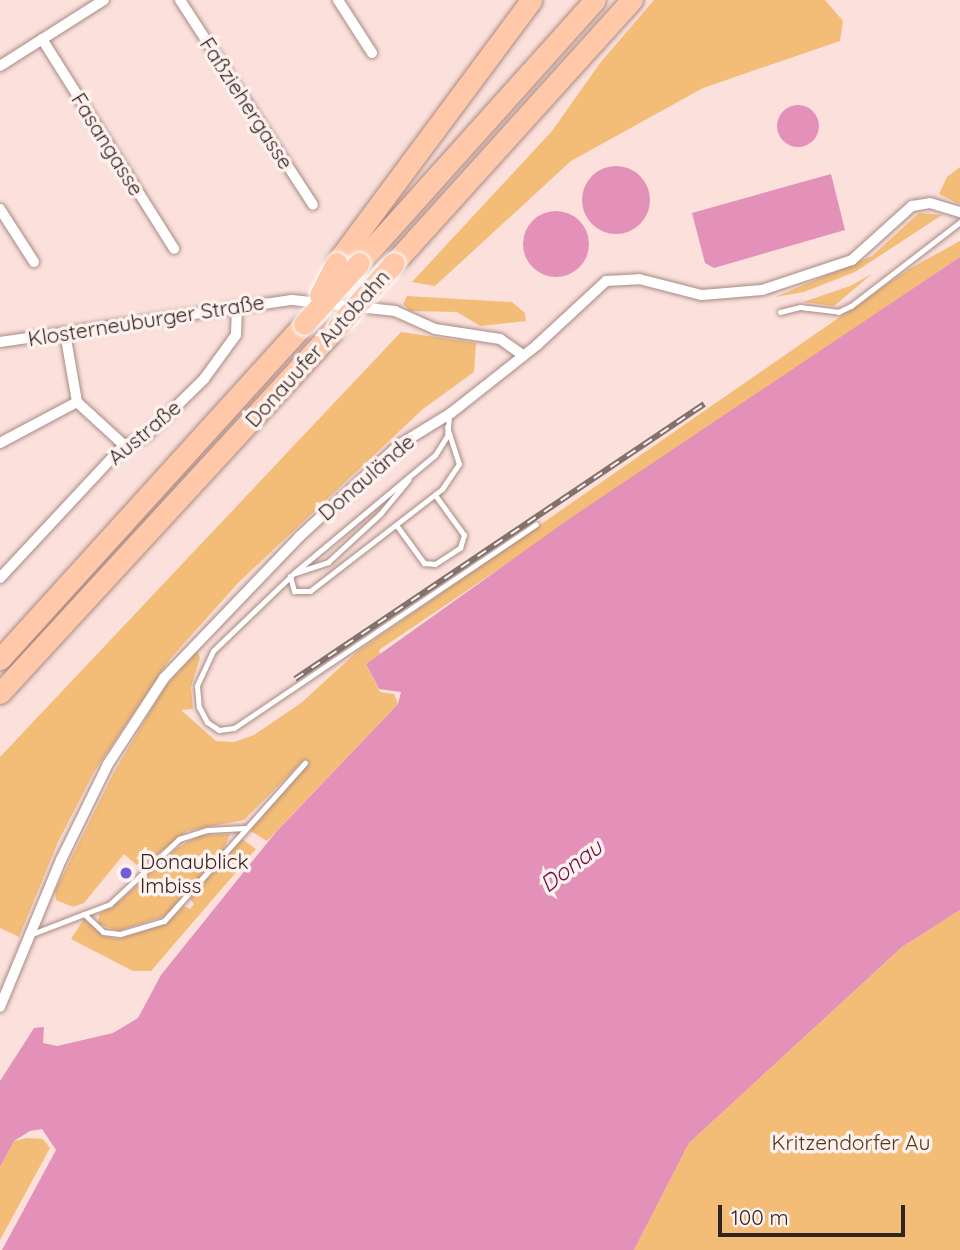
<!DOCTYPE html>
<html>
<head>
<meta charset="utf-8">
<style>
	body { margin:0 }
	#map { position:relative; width:960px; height:1250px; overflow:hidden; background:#fbe0db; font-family:Quicksand,sans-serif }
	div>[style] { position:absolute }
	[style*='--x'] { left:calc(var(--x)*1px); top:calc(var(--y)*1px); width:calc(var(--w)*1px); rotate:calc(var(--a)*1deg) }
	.green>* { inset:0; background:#f3bd78 }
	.water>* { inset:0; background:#e391b9 }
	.round { border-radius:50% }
	.roads { filter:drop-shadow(0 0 2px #a88a84) drop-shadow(0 0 2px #a88a84) }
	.lane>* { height:5px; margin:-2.5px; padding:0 2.5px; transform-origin:2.5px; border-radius:2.5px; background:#fff }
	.street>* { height:10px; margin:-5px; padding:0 5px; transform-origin:5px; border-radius:5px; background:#fff }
	.highway>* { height:21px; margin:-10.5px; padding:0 10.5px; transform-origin:10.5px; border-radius:10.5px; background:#fec8a9 }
	.rail>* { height:6px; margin-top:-3px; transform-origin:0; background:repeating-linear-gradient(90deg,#fef1ee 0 10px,#83716e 0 20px); box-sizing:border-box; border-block:2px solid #83716e }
	.bridges { filter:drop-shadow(0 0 2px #fff) drop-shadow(0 0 2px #fff) }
	.highway-bridge>* { height:21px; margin:-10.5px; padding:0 10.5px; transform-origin:10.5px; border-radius:10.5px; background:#fec8a9 }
	.dots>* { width:19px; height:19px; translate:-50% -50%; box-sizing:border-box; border:4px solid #fef1ee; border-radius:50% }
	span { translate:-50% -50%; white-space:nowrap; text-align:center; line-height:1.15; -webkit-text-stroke:7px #fef1ee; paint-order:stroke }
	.street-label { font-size:21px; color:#312523 }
	.poi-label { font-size:21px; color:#312523 }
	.left { translate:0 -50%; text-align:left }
	.park-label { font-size:21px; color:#513a1b }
	.water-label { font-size:23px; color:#6f0e4a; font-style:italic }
	.scale { position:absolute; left:718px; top:1205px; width:187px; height:32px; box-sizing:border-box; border:4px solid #312523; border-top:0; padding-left:9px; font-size:21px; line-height:24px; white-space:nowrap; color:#312523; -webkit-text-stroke:5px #fef1ee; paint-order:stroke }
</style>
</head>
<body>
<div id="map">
	<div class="green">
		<div style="clip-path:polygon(654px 0,825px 0,843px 21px,840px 41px,703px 88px,571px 161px,435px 286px,412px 282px,552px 131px,600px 63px)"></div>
		<div style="clip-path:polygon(960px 167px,960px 203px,959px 204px,939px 194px,947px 177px)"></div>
		<div style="clip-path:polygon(919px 213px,942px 215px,855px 272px,804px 292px,775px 297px,872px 256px)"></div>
		<div style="clip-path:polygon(960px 241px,960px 257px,379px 650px,380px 654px,366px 664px,380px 692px,394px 694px,398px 704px,267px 841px,249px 830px,307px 765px,303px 761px,244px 820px,187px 831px,140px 868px,124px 854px,84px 903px,73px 907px,56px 900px,55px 891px,113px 774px,164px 688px,197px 651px,200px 658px,191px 687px,193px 709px,181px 710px,216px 741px,234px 742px,254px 735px,301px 703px,358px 651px,909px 269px)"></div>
		<div style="clip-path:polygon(872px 274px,834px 306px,803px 302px,850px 286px)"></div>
		<div style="clip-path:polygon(407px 296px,512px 302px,525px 313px,526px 321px,480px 326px,457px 312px,410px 311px,403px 304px)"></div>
		<div style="clip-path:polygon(401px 332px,476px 343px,474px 372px,423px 409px,238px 583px,170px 659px,94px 772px,58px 842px,19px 937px,0 928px,0 757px)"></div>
		<div style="clip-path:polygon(230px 834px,222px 853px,165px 916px,118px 931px,98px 924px,99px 914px,120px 901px,177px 848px,200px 835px)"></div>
		<div style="clip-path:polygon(242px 839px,256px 849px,151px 971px,133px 971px,71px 939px,84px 919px,104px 936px,118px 939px,166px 924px,184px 906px,190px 909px,194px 904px,190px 899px)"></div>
		<div style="clip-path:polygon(960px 910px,960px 1250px,634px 1250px,689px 1143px,902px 947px)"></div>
		<div style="clip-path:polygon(27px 1138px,43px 1139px,50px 1148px,0 1240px,0 1167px,14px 1141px)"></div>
	</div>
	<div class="water">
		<div class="round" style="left:777px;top:105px;width:42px;height:42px"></div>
		<div class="round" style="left:582px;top:166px;width:68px;height:68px"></div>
		<div style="clip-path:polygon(831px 174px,845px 230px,714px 268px,705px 263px,692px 213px)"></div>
		<div class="round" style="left:523px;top:211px;width:66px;height:66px"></div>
		<div style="clip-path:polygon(960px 257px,960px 910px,902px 947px,689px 1143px,634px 1250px,2px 1250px,56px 1150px,42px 1129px,30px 1131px,14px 1141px,0 1167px,0 1081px,34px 1028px,44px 1027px,43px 1043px,57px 1046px,113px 1033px,138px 1018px,161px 975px,276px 832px,398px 704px,401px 692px,379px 689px,366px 664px,569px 519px)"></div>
	</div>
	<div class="roads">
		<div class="lane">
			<div style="--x:780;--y:312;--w:21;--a:-14"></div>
			<div style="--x:800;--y:307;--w:38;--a:7"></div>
			<div style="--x:838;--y:312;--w:14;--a:-25"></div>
			<div style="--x:851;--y:306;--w:138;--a:-37.6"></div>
			<div style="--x:449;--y:417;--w:19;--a:96"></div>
			<div style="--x:447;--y:436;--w:22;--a:122"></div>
			<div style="--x:435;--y:455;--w:184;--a:140.1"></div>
			<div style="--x:294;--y:573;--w:112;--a:136.1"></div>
			<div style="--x:213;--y:651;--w:38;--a:115"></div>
			<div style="--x:197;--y:686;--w:21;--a:85"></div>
			<div style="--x:199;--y:707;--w:17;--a:62"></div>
			<div style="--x:207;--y:722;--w:14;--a:34"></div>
			<div style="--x:219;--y:730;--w:15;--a:-8"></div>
			<div style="--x:234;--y:728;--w:364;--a:-34"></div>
			<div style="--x:397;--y:526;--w:46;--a:53.9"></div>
			<div style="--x:424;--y:563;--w:11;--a:5"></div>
			<div style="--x:435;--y:564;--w:30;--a:-33"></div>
			<div style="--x:460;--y:548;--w:14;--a:-73"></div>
			<div style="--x:464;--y:535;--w:49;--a:-125.9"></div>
			<div style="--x:295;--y:573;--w:35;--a:-18"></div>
			<div style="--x:328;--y:562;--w:71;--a:-42.7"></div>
			<div style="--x:380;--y:514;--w:45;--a:-50.4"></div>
			<div style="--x:290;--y:576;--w:16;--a:75"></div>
			<div style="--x:294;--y:591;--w:16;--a:0"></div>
			<div style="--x:310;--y:591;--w:167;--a:-37.7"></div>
			<div style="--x:442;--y:489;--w:30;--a:-56"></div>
			<div style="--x:459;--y:464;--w:39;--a:-108"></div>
			<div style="--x:84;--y:914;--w:28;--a:-21"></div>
			<div style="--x:110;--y:904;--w:95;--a:-43.3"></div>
			<div style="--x:179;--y:839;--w:29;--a:-18"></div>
			<div style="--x:207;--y:830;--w:38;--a:-3"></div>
			<div style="--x:32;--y:934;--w:56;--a:-21"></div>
			<div style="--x:84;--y:914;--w:26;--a:43"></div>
			<div style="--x:103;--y:932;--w:17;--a:7"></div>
			<div style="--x:120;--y:934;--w:46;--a:-16.5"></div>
			<div style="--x:164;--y:921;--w:212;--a:-48.3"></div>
		</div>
		<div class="street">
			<div style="--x:180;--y:0;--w:244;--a:57"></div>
			<div style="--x:338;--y:0;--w:63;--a:57.3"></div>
			<div style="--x:42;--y:39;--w:248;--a:57.8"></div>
			<div style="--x:0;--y:66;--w:123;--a:-32.4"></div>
			<div style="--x:0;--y:209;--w:63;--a:57.3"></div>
			<div style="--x:65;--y:333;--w:70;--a:80.1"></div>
			<div style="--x:77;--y:402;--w:64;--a:42.5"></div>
			<div style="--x:0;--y:342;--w:295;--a:-8.2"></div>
			<div style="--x:292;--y:300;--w:104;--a:6.1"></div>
			<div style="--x:395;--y:311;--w:44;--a:24.2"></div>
			<div style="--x:435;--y:329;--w:66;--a:8.7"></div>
			<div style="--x:500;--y:339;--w:28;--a:35"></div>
			<div style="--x:0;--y:443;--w:87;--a:-28"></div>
			<div style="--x:0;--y:578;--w:182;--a:-47"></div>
			<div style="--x:124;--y:445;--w:22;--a:-21"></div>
			<div style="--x:145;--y:437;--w:83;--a:-44.5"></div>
			<div style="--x:204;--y:379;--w:54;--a:-54"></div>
			<div style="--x:236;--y:335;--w:27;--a:-88"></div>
			<div style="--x:0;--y:1007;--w:159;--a:-67.5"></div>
			<div style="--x:61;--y:860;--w:107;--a:-63.9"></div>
			<div style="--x:108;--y:764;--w:103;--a:-56.9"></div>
			<div style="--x:164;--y:678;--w:195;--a:-46.2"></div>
			<div style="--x:299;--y:537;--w:136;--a:-42.6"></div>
			<div style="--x:399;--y:445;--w:61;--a:-31.6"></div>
			<div style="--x:451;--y:413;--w:110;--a:-38.3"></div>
			<div style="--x:537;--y:345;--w:94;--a:-42.8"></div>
			<div style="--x:606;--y:281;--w:33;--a:-3"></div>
			<div style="--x:639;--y:279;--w:65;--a:14.3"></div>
			<div style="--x:702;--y:295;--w:60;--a:-4.8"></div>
			<div style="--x:762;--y:290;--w:95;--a:-18.4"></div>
			<div style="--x:852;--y:260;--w:81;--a:-42"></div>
			<div style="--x:912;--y:206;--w:18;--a:-9"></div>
			<div style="--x:930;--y:203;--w:31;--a:17"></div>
		</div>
		<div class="highway">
			<div style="--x:336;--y:263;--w:327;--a:-53.4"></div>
			<div style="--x:359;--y:263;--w:353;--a:-48.1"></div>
			<div style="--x:394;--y:263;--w:355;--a:-47.9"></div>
			<div style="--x:0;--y:659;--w:452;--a:-47.8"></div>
			<div style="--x:0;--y:693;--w:499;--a:-47.4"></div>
		</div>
	</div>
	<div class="rail">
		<div style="--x:295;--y:679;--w:493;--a:-33.9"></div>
	</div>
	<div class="bridges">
		<div class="highway-bridge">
			<div style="--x:320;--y:295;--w:36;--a:-63"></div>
			<div style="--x:304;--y:324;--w:82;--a:-48"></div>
			<div style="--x:338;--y:326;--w:84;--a:-48.4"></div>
		</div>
	</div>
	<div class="dots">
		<div style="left:126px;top:873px;background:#735ed8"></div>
	</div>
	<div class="street-label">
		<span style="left:247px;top:103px;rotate:57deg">Faßziehergasse</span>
		<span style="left:108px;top:144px;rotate:58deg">Fasangasse</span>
		<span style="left:146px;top:320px;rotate:-9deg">Klosterneuburger Straße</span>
		<span style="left:317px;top:348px;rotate:-48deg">Donauufer Autobahn</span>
		<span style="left:144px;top:432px;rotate:-40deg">Austraße</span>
		<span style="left:366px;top:477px;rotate:-41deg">Donaulände</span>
	</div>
	<div class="poi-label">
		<span class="left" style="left:140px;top:873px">Donaublick<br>Imbiss</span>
	</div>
	<div class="park-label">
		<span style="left:851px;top:1142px">Kritzendorfer Au</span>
	</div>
	<div class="water-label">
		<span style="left:571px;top:866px;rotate:-37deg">Donau</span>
	</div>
	<div class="scale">100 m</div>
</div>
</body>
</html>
